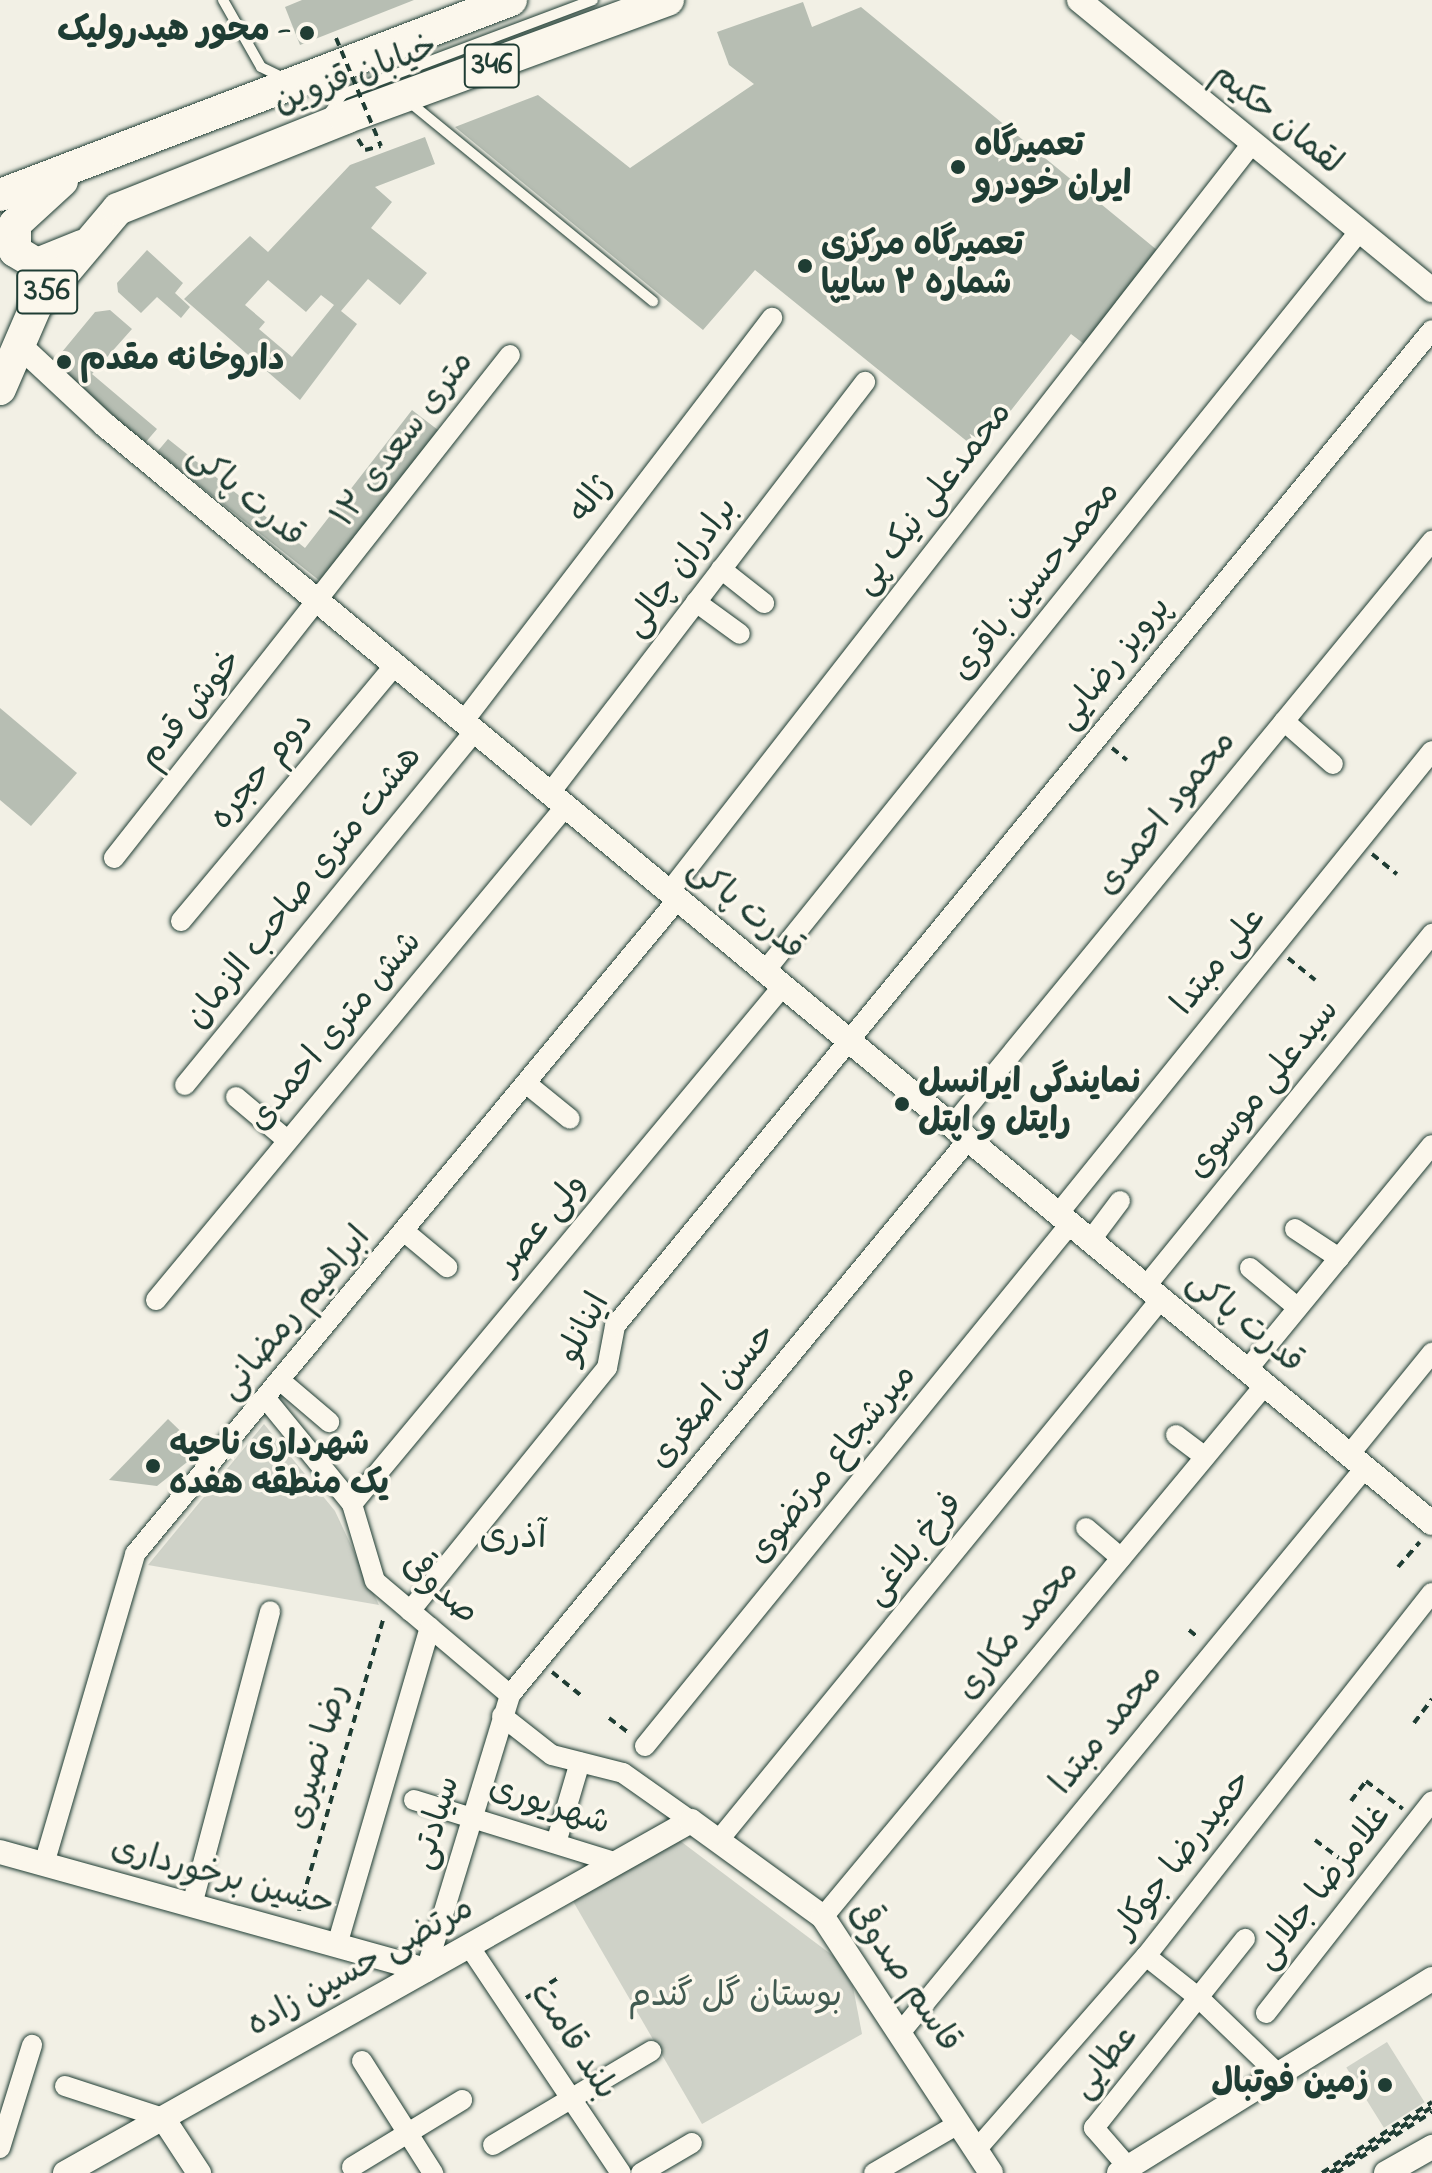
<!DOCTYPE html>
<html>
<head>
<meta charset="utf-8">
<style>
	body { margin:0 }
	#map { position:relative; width:1432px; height:2173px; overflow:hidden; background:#f2f0e5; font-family:"Indie Flower","Playpen Sans Arabic",sans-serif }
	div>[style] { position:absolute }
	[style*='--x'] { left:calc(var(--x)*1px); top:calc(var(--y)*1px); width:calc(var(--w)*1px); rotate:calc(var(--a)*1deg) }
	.green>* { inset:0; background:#cfd2c8; transform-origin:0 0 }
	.building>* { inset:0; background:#b7beb3 }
	.path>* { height:4px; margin-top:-2px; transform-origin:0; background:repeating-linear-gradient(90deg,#1f3d34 0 8px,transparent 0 14px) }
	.roads { filter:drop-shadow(0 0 2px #1f3d34) drop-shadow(0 0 2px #1f3d34) }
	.service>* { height:10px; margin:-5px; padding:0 5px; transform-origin:5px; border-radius:5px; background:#fbf7ec }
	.minor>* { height:20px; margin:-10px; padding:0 10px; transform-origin:10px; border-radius:10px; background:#fbf7ec }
	.tertiary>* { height:24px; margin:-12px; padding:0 12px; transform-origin:12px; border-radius:12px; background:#fbf7ec }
	.primary>* { height:32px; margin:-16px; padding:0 16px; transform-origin:16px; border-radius:16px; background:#fbf7ec }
	.path-bridge>* { height:4px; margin-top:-2px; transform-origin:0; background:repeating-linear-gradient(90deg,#1f3d34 0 8px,transparent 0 14px) }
	.dots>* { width:22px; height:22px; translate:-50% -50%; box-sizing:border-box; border:4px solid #fbf7ec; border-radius:50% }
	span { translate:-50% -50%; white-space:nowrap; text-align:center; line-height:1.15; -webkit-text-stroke:7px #fbf7ec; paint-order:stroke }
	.shield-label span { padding:2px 6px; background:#fbf7ec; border:2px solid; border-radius:6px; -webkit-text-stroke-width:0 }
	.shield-label { font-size:32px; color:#1f3d34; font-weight:700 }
	.poi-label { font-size:34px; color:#1f3d34; font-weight:700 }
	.right { translate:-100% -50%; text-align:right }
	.left { translate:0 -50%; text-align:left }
	.street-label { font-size:34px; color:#1f3d34 }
	.park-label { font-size:34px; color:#425b52 }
	.neighbourhood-label { font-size:36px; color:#1f3d34 }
</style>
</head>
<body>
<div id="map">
	<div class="green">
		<div style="clip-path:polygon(264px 1424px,335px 1511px,379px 1605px,148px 1565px)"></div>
		<div style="clip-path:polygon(675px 1837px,836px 1958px,853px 1987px,862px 2034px,702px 2124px,570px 1896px)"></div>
		<div style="left:1387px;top:2042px;width:71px;height:48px;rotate:58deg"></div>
	</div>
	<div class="building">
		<div style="clip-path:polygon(302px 0,414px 0,300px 45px,285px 7px)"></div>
		<div style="clip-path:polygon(803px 2px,812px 27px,861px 7px,1157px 250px,1084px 344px,1071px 334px,979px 451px,755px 270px,703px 330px,455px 127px,538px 95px,630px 168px,754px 84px,729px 65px,717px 32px)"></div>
		<div style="clip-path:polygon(evenodd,425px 137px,435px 164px,375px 187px,392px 202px,371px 228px,427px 273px,400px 305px,368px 279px,341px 311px,357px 324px,300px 400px,184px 299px,250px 236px,268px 252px,350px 165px,425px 137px,268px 280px,306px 312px,321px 295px,334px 305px,292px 357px,259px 329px,265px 322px,245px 305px,268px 280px)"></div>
		<div style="clip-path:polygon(147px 250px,183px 283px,175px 293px,190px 307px,181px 318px,157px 297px,141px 313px,118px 292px,117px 283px)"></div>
		<div style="clip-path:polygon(110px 310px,132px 329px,92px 374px,157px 429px,145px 443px,58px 370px,57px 358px,95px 312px)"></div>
		<div style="clip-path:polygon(412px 410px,438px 430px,320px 581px,157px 452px,168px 439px,305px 548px)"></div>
		<div style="clip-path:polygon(0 708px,77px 773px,31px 826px,0 800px)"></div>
		<div style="clip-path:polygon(168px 1419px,201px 1451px,157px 1486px,109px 1480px)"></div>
	</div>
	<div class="path">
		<div style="--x:358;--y:139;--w:13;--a:58"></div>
		<div style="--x:365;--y:150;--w:16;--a:-14"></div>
		<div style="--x:1112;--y:748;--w:19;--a:39"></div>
		<div style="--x:1372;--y:854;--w:32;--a:39"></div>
		<div style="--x:1288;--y:958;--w:35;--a:39"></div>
		<div style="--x:1398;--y:1567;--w:33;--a:-49"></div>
		<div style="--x:1189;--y:1630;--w:13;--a:39"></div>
		<div style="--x:552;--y:1672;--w:38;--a:39"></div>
		<div style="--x:609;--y:1718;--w:26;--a:37"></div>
		<div style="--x:1414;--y:1723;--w:30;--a:-53"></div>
		<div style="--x:1351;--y:1801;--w:25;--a:-53"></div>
		<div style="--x:1366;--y:1781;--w:46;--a:37.1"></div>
		<div style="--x:1315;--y:1840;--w:50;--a:36.9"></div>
		<div style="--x:299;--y:1911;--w:307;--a:-73.9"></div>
		<div style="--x:526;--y:1998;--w:38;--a:-32"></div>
		<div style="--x:1322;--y:2173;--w:131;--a:-32.8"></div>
		<div style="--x:1330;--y:2173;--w:121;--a:-32.9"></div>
		<div style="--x:1336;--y:2173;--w:114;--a:-32.4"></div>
	</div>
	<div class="roads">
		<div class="service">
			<div style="--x:223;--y:0;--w:77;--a:60.4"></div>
			<div style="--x:261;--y:67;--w:25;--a:26"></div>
			<div style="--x:310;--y:87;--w:34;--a:12"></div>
			<div style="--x:407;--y:100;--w:318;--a:39.3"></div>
			<div style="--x:329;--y:113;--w:24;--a:-54"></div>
			<div style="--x:343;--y:94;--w:267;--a:-20.6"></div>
		</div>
		<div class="minor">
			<div style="--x:721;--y:569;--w:55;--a:38.3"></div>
			<div style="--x:696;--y:602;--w:54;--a:36"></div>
			<div style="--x:1284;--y:721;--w:65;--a:41.3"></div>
			<div style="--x:463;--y:722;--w:509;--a:-52.59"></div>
			<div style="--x:550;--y:793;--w:518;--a:-52.53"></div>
			<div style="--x:114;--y:858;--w:640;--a:-51.79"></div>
			<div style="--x:669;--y:892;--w:947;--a:-52.08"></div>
			<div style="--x:181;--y:921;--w:334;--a:-50.1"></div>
			<div style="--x:765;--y:971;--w:948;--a:-51.21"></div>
			<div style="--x:527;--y:1084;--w:55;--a:39.1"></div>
			<div style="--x:185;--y:1085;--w:458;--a:-50.7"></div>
			<div style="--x:236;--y:1097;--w:67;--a:40.1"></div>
			<div style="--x:952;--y:1126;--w:757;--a:-50.63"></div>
			<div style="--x:1058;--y:1214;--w:595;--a:-51.07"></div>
			<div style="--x:1295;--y:1229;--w:53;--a:33.4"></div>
			<div style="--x:405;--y:1232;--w:55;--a:39.8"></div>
			<div style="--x:1090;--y:1241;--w:50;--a:-53.1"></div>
			<div style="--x:1250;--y:1268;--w:62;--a:39.8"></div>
			<div style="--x:1146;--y:1286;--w:454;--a:-50.9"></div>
			<div style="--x:156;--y:1300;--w:642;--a:-50.31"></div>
			<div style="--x:1247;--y:1370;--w:291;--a:-50.6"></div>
			<div style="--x:282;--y:1382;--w:62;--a:40.4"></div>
			<div style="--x:267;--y:1400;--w:134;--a:50.7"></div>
			<div style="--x:352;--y:1504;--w:80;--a:73.4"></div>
			<div style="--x:375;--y:1581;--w:177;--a:40.2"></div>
			<div style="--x:1176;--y:1435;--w:36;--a:37"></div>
			<div style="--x:1349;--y:1455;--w:132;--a:-50.9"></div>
			<div style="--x:352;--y:1504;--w:674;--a:-50.24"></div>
			<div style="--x:1086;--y:1528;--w:46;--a:40.6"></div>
			<div style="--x:410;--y:1611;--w:313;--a:-51"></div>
			<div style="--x:607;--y:1368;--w:43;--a:-79.2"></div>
			<div style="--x:615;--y:1326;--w:1288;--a:-50.64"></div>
			<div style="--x:502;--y:1716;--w:63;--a:38"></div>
			<div style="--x:552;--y:1755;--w:73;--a:14.2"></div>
			<div style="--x:623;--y:1773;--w:83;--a:35.2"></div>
			<div style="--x:645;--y:1746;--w:673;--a:-50.85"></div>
			<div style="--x:414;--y:1800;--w:213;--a:17.2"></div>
			<div style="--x:718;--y:1841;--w:700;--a:-50.74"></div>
			<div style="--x:556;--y:1843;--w:84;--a:-73.5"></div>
			<div style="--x:44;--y:1864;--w:323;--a:-73.6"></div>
			<div style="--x:135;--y:1554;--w:851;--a:-50.34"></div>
			<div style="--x:192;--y:1905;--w:304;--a:-75.1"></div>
			<div style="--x:823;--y:1917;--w:692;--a:-50.28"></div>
			<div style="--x:337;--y:1945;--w:331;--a:-73.7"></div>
			<div style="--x:469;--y:1946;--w:273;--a:56.2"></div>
			<div style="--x:1146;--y:1956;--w:68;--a:38.4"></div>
			<div style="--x:1199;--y:1998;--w:110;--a:43.9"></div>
			<div style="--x:426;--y:1970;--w:288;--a:-73"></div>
			<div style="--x:510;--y:1695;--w:720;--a:-50.47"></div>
			<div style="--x:1266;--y:2013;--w:269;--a:-51.9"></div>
			<div style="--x:900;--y:2033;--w:732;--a:-50.55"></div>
			<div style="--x:362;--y:2061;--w:133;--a:57.6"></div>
			<div style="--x:65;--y:2086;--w:103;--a:18.1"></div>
			<div style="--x:493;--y:2145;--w:184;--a:-30.7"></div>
			<div style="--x:0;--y:2148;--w:108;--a:-72.7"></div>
			<div style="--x:976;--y:2150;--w:258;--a:-48.8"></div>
			<div style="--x:1146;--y:1956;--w:462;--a:-51.8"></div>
			<div style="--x:352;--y:2167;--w:129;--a:-31.3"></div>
			<div style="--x:1128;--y:2167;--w:52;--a:-131.1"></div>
			<div style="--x:1094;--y:2128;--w:242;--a:-51.4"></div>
			<div style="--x:641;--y:2173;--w:59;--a:-30.5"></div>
			<div style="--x:874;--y:2173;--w:99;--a:-30.2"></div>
		</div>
		<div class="tertiary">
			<div style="--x:1079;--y:0;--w:457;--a:39.4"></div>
			<div style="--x:18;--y:344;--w:119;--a:43"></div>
			<div style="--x:105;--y:425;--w:1722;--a:39.61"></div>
			<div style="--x:0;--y:1852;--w:442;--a:15.5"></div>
			<div style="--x:163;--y:2118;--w:66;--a:56.8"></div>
			<div style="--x:65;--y:2173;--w:718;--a:-29.35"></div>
			<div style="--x:691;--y:1821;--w:163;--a:36"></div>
			<div style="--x:823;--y:1917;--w:306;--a:56.7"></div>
			<div style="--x:1119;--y:2173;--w:368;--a:-31.8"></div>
			<div style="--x:1386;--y:2173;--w:53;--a:-29.5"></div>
		</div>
		<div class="primary">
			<div style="--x:62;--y:181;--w:64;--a:137.5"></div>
			<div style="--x:15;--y:224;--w:27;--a:90"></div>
			<div style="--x:15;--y:251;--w:26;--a:31"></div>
			<div style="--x:37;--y:264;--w:48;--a:-21.8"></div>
			<div style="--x:0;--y:195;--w:547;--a:-20.89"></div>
			<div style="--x:0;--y:389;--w:90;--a:-66.6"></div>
			<div style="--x:36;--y:306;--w:127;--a:-49.8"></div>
			<div style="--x:118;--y:209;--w:245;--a:-21.8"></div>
			<div style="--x:345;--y:118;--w:344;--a:-20.1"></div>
		</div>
	</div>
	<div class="path-bridge">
		<div style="--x:336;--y:38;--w:117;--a:67.4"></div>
	</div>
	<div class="dots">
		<div style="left:307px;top:33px;background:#1f3d34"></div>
		<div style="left:958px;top:167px;background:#1f3d34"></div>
		<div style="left:805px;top:266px;background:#1f3d34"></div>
		<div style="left:64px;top:362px;background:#1f3d34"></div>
		<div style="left:902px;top:1104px;background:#1f3d34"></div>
		<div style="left:153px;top:1466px;background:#1f3d34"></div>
		<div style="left:1385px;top:2085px;background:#1f3d34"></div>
	</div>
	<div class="shield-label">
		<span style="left:492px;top:66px">346</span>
		<span style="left:47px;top:292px">356</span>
	</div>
	<div class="poi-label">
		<span class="right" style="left:291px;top:33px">محور هیدرولیک -</span>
		<span class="left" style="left:974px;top:167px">تعمیرگاه<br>ایران خودرو</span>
		<span class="left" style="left:821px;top:266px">تعمیرگاه مرکزی<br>شماره ۲ سایپا</span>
		<span class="left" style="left:80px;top:362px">داروخانه مقدم</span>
		<span class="left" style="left:918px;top:1104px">نمایندگی ایرانسل<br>رایتل و اپتل</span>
		<span class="left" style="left:169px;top:1466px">شهرداری ناحیه<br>یک منطقه هفده</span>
		<span class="right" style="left:1369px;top:2085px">زمین فوتبال</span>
	</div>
	<div class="street-label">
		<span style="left:356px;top:76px;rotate:-20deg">خیابان قزوین</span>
		<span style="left:1276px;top:120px;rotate:39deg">لقمان حکیم</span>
		<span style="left:404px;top:440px;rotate:-53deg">۱۲ متری سعدی</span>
		<span style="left:245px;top:497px;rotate:40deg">قدرت پاکی</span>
		<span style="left:934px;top:499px;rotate:-52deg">محمدعلی نیک پی</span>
		<span style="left:592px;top:500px;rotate:-53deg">ژاله</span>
		<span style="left:682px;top:568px;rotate:-53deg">برادران چالی</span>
		<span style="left:1037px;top:582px;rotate:-51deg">محمدحسین باقری</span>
		<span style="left:1115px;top:664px;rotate:-51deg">پرویز رضایی</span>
		<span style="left:192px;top:710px;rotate:-51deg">خوش قدم</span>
		<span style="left:263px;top:772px;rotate:-50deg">دوم حجره</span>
		<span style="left:1167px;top:814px;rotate:-51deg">محمود احمدی</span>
		<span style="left:305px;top:888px;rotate:-51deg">هشت متری صاحب الزمان</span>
		<span style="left:745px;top:910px;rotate:40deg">قدرت پاکی</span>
		<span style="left:1220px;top:962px;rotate:-51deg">علی مبتدا</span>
		<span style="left:336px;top:1032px;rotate:-50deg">شش متری احمدی</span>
		<span style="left:1264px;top:1090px;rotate:-51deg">سیدعلی موسوی</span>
		<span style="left:543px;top:1225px;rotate:-50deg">ولی عصر</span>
		<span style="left:296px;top:1314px;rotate:-50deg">ابراهیم رمضانی</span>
		<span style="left:1244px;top:1323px;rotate:40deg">قدرت پاکی</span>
		<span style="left:585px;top:1329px;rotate:-62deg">اینانلو</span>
		<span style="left:714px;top:1397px;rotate:-50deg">حسن اصغری</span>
		<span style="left:833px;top:1465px;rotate:-51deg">میرشجاع مرتضوی</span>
		<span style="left:915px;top:1550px;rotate:-51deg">فرخ بلاغی</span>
		<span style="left:439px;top:1590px;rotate:42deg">صدوقی</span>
		<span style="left:1019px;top:1631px;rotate:-50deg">محمد مکاری</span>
		<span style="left:1108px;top:1730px;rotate:-51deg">محمد مبتدا</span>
		<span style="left:319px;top:1757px;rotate:-74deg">رضا نصیری</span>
		<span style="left:549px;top:1807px;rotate:18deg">شهریوری</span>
		<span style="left:437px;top:1823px;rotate:-73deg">سیادتی</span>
		<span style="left:1184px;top:1855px;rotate:-52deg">حمیدرضا جوکار</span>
		<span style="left:222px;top:1878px;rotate:15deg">حسین برخورداری</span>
		<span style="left:1324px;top:1888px;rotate:-52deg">غلامرضا جلالی</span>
		<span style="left:361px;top:1968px;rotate:-29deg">مرتضی حسین زاده</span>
		<span style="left:903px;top:1978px;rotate:56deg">قاسم صدوقی</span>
		<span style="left:572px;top:2042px;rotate:57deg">بلند قامت</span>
		<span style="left:1106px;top:2063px;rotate:-51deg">عطایی</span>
	</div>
	<div class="park-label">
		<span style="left:735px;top:1998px">بوستان گل گندم</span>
	</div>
	<div class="neighbourhood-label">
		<span style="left:513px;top:1539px">آذری</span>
	</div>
</div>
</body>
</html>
